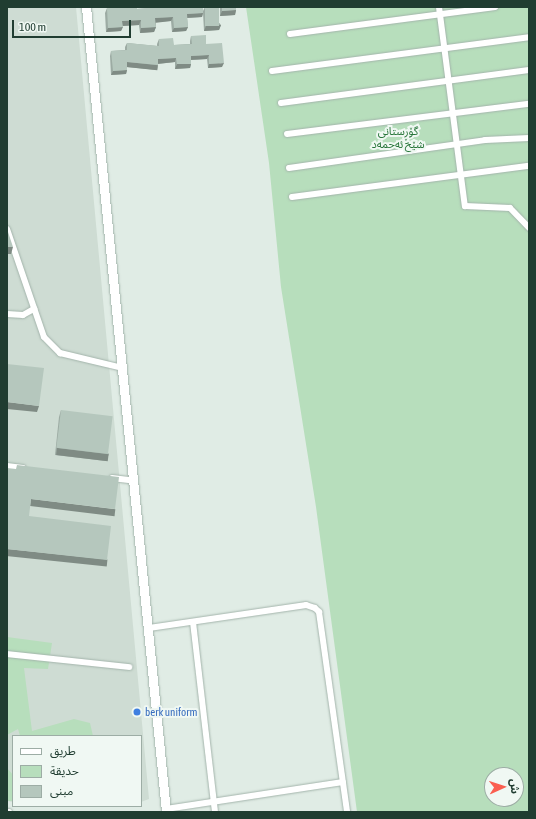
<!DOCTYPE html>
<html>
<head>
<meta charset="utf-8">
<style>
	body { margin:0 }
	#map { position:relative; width:536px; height:819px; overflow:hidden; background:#e0ece5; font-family:"Asap Condensed","Noto Sans Arabic",sans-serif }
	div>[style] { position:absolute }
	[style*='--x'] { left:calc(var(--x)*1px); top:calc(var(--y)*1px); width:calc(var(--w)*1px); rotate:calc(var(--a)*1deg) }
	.built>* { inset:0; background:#cedcd3 }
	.green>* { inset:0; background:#b7debc }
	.roads { filter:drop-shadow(0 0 1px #a3b4ab) drop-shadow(0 0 1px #a3b4ab) }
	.street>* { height:6px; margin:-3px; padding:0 3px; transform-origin:3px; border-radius:3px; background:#fff }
	.secondary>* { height:9px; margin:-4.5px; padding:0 4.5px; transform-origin:4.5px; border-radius:4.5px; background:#fff }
	.wall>* { inset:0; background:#9caba3 }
	.shaded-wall>* { inset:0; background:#7f8b84; transform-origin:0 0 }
	.building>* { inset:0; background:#b5c7bd; transform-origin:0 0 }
	.dots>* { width:11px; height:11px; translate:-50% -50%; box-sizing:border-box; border:2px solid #f0f8f3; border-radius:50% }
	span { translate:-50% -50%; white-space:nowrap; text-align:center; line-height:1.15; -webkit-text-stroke:4px #f0f8f3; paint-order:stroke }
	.park-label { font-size:11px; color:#28763a }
	.shop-label { font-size:11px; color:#366cbe }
	.left { translate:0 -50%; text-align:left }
	.frame { position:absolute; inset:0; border:8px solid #203d31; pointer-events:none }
	.legend { position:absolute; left:12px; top:735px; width:130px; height:72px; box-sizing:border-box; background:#f0f8f3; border:1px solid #9dada5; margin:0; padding:5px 7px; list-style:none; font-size:12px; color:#203d31 }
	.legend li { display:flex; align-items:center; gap:8px; height:20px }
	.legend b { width:20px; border:1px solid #9dada5 }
	.north { position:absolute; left:484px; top:767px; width:40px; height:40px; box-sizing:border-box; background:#f0f8f3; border:1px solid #9dada5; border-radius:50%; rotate:87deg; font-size:11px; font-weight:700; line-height:16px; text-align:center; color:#203d31 }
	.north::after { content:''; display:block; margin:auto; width:14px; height:18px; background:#fa5f50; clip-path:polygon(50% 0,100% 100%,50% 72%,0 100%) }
	.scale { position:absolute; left:12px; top:20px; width:119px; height:18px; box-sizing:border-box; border:2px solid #203d31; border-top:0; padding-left:5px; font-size:12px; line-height:14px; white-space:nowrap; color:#203d31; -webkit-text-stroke:3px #f0f8f3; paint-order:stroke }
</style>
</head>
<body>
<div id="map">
	<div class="built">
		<div style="clip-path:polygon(7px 7px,76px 7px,149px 799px,141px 802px,141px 736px,13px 736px,13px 802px,7px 801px)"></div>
	</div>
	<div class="green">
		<div style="clip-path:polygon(evenodd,246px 7px,529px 7px,529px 812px,357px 812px,316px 507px,281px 287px,269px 163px,246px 7px,492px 775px,516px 775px,516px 799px,492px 799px,492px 775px)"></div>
		<div style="clip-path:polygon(7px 637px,52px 643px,48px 669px,24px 668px,32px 731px,74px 719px,90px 723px,93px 736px,20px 736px,18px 729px,7px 735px)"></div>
		<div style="clip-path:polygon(7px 768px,13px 775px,13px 801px,7px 801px)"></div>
	</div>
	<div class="roads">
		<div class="street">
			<div style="--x:439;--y:7;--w:201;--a:82.6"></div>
			<div style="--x:465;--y:206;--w:45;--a:2.5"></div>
			<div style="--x:510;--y:208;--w:28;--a:46"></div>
			<div style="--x:290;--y:34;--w:207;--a:-7.5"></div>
			<div style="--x:272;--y:71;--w:259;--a:-7.5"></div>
			<div style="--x:281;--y:103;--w:250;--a:-7.6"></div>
			<div style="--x:287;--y:134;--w:244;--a:-7.1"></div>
			<div style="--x:289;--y:168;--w:198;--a:-8.1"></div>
			<div style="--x:485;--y:140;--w:44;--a:-2.6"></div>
			<div style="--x:292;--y:197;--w:239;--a:-7.5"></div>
			<div style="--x:7;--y:229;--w:114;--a:71.1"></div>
			<div style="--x:44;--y:337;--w:23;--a:45"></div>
			<div style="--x:60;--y:353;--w:65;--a:13.4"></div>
			<div style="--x:7;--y:314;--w:16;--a:4"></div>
			<div style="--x:23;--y:315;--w:13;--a:-29"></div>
			<div style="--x:7;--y:466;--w:16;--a:7"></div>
			<div style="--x:112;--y:478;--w:23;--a:7"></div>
			<div style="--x:193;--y:622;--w:191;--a:83.4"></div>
			<div style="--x:149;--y:628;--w:159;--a:-8.3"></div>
			<div style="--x:306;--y:605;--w:9;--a:18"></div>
			<div style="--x:315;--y:608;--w:6;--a:45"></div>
			<div style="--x:319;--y:612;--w:202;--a:82"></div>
			<div style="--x:7;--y:654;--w:123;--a:6.1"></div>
			<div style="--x:166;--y:809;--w:179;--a:-8.7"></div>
			<div style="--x:7;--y:812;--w:2;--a:0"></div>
		</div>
		<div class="secondary">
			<div style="--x:86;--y:7;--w:809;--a:84.32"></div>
		</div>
	</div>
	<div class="wall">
		<div style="clip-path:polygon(121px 7px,137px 7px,137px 9px,154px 8px,154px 7px,171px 7px,171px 8px,186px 7px,203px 7px,203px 11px,205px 7px,221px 25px,219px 30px,204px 31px,203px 13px,202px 17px,187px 18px,188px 27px,186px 31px,172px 32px,171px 21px,156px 22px,156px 27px,154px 32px,140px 33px,139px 25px,123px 26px,121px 31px,106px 32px,105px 13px,107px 8px)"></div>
		<div style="clip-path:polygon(220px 7px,236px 7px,236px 10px,235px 15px,220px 16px)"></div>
		<div style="clip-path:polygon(191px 36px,206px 44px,222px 67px,208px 68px,207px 59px,191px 60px,191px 64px,190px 68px,175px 69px,175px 62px,158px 64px,158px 65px,157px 70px,127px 67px,127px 70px,126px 74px,111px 75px,110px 56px,111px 51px,125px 50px,125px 47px,127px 43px,157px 46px,157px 44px,159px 39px,174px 45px,190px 44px,190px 41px)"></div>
		<div style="clip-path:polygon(61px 410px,109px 454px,106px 461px,55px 455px,59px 417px)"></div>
	</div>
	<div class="shaded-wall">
		<div style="clip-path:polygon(236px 10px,235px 15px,220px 16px,222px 11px)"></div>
		<div style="clip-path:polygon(203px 13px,202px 17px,185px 18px,187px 14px)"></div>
		<div style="clip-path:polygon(173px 17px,171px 21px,154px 23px,155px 18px)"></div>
		<div style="clip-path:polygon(141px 20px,139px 25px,121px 26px,122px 21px)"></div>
		<div style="clip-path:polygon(221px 25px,219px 30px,204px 31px,206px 26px)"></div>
		<div style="clip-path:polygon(123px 27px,121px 31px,106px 32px,108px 28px)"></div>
		<div style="clip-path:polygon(156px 27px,154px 32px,140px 33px,141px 28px)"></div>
		<div style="clip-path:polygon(188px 27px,186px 31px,172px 32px,174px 28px)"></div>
		<div style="clip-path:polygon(209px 55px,207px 59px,189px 60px,191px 56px)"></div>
		<div style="clip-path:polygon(176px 58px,175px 62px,156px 64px,158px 59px)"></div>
		<div style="left:127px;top:62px;width:31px;height:5px;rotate:6deg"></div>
		<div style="clip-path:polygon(224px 63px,222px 67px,208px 68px,209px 64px)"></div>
		<div style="clip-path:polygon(177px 64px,191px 64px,190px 68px,175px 69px)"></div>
		<div style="clip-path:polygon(127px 70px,126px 74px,111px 75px,113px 71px)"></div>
		<div style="clip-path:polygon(7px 247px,13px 247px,11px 254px,7px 254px)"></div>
		<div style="clip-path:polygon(7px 402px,39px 406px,37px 412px,7px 409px)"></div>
		<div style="left:57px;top:448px;width:52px;height:7px;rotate:7deg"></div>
		<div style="left:31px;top:499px;width:85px;height:7px;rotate:7deg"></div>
		<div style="left:7px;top:549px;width:101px;height:7px;rotate:6deg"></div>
	</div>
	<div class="building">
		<div style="clip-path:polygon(123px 7px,137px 7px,137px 9px,156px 7px,171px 7px,171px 8px,188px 7px,203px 7px,203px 13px,187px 14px,188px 27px,174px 28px,173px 17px,155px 18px,156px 27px,141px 28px,141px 20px,122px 21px,123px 27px,108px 28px,107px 8px)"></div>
		<div style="left:205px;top:7px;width:14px;height:19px"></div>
		<div style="clip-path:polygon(222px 7px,236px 7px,236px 10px,222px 11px)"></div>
		<div style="clip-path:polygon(206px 35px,206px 44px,222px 43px,224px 63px,209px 64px,209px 55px,191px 56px,191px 64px,177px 64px,176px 58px,158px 59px,158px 65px,127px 62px,127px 70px,113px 71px,111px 51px,127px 50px,127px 43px,159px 46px,159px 39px,173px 38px,174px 45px,192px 44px,191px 36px)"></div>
		<div style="clip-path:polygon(7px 229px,13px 247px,7px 247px)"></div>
		<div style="clip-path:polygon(7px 364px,44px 368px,39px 406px,7px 402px)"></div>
		<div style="left:61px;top:410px;width:52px;height:38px;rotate:7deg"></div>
		<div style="clip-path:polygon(17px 465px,119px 477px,115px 509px,31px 499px,29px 516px,111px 526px,107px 560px,7px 549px,8px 537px,7px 537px,7px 468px,16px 469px)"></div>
	</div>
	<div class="dots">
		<div style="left:137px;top:712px;background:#3f7fe0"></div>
	</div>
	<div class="park-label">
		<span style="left:398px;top:138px">گۆڕستانی<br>شێخ ئەحمەد</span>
	</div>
	<div class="shop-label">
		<span class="left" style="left:145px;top:712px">berk uniform</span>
	</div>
	<div class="frame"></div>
	<ul class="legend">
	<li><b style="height:5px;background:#fff"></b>طريق</li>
	<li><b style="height:11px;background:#b7debc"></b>حديقة</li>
	<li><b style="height:11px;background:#b5c7bd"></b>مبنى</li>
	</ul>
	<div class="north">ش</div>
	<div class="scale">100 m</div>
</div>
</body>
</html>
